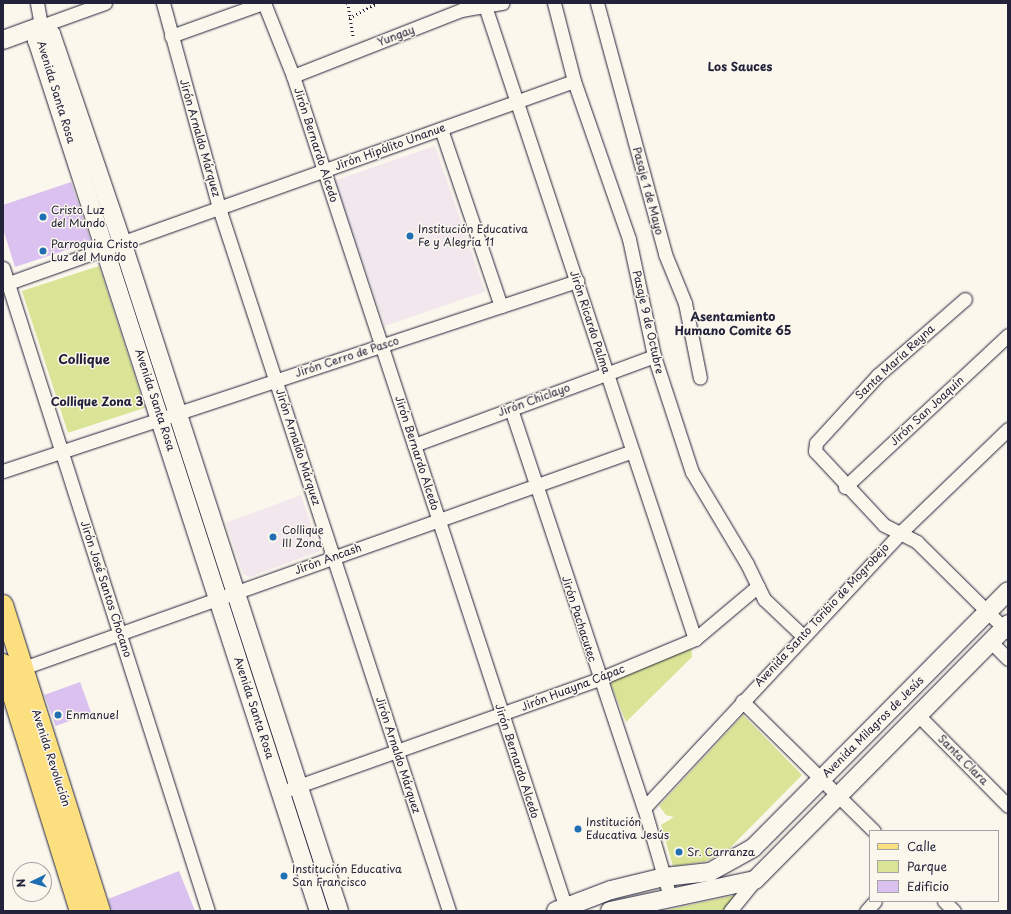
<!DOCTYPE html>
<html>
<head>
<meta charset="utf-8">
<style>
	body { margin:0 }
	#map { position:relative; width:1011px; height:914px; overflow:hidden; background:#fbf7ec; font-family:"Playpen Sans",sans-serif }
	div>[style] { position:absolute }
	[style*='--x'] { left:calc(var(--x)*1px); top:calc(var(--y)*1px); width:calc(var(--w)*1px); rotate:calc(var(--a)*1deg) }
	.built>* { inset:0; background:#f1e7ed; transform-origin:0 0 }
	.green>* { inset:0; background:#d9e496; transform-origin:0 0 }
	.building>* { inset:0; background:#dac1f0; transform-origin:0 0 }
	.path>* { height:2.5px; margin-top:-1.25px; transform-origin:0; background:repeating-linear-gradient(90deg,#22223b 0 1px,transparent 0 4px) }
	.roads { filter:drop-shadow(0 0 1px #22223b) drop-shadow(0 0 1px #22223b) }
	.street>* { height:13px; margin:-6.5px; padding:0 6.5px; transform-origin:6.5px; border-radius:6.5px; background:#fbf7ec }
	.secondary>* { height:18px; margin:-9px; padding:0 9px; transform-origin:9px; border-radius:9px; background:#fbf7ec }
	.primary>* { height:20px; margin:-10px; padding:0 10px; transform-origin:10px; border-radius:10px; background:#fce080 }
	.dots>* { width:11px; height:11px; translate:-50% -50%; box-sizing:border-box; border:2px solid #fbf7ec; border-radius:50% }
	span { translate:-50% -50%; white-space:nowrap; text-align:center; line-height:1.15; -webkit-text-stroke:3px #fbf7ec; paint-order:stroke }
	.street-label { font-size:11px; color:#22223b }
	.poi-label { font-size:11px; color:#22223b }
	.left { translate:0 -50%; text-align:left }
	.neighbourhood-label { font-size:12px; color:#22223b; font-weight:700 }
	.quarter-label { font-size:13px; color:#22223b; font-weight:700 }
	.frame { position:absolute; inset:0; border:4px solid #22223b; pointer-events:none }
	.legend { position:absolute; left:869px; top:830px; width:130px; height:72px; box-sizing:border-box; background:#fbf7ec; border:1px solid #a4a2a5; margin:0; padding:5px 7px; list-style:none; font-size:12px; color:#22223b }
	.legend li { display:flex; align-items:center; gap:8px; height:20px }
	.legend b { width:20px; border:1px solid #a4a2a5 }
	.north { position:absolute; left:12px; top:862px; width:40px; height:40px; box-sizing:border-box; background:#fbf7ec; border:1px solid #a4a2a5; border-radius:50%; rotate:265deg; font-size:11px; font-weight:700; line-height:16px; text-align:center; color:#22223b }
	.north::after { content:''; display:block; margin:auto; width:14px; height:18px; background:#1f6fb2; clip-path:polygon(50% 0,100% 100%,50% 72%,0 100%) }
</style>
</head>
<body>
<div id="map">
	<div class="built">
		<div style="left:435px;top:146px;width:154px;height:106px;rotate:71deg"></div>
		<div style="clip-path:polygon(301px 495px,320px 551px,250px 577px,243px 574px,226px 523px)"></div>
	</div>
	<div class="green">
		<div style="left:99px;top:266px;width:149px;height:81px;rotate:72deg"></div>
		<div style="clip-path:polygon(691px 646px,692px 657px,626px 722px,610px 682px)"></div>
		<div style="clip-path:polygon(743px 715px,802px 775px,726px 852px,704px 862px,673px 866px,661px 825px,674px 817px,666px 815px,659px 806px)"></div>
		<div style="clip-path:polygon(736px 895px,723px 911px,662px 911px)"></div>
	</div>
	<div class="building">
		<div style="clip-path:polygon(71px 182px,91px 242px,15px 267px,3px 229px,3px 205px)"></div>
		<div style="left:80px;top:682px;width:33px;height:38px;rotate:70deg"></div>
		<div style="clip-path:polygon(179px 871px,195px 911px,112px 911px,108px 899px)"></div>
	</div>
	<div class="path">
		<div style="--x:348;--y:3;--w:36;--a:81"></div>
		<div style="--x:349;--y:18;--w:32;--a:-28"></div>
	</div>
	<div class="roads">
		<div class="street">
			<div style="--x:37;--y:3;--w:23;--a:80"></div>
			<div style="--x:41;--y:26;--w:68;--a:-19.8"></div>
			<div style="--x:163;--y:3;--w:213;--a:74.7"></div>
			<div style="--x:219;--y:208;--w:740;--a:71.88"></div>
			<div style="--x:264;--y:3;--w:79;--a:68.3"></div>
			<div style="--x:293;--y:76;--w:872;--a:71.84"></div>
			<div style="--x:554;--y:3;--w:81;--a:75.6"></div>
			<div style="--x:574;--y:81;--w:167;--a:70.8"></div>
			<div style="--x:629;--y:239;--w:120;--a:77.9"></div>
			<div style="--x:654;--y:356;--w:122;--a:71.9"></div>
			<div style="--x:692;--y:472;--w:107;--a:59.1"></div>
			<div style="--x:747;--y:564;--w:39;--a:64"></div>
			<div style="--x:764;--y:599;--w:54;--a:43.5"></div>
			<div style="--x:597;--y:3;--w:260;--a:74.8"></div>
			<div style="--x:665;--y:254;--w:53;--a:67.8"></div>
			<div style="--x:685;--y:303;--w:76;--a:78.7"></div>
			<div style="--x:485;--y:6;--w:667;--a:71.65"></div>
			<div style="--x:171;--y:36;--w:98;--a:-19.7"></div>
			<div style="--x:293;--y:76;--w:180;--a:-21.4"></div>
			<div style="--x:461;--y:10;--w:42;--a:-9.7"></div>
			<div style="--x:441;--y:129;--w:187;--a:71.3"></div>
			<div style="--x:3;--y:268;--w:675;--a:72.32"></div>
			<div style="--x:3;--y:285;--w:606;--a:-19.66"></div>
			<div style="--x:965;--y:299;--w:116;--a:138.9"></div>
			<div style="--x:878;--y:375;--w:92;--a:132.4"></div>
			<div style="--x:816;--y:443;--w:8;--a:97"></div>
			<div style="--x:815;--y:451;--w:101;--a:47"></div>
			<div style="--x:884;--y:525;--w:37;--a:27"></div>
			<div style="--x:917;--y:542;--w:128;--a:44.7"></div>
			<div style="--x:511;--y:409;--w:421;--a:71.6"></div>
			<div style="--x:644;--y:808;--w:93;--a:73.7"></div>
			<div style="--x:414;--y:445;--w:256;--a:-20.3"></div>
			<div style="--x:3;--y:471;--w:605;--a:-18.32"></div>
			<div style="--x:845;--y:487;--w:223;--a:-43"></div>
			<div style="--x:990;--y:641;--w:25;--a:45"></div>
			<div style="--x:23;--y:668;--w:647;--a:-19.58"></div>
			<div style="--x:742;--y:701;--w:185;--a:44.6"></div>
			<div style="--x:917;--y:714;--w:129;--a:45.3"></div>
			<div style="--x:290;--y:789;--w:328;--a:-19.6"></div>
			<div style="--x:599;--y:679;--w:104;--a:-22.6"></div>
			<div style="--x:695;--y:639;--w:82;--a:-40.1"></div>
			<div style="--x:644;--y:808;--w:376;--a:-47"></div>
			<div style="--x:900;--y:533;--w:150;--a:-43.9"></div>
			<div style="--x:944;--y:901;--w:14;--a:45"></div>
			<div style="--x:730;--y:911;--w:40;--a:-51"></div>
			<div style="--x:866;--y:911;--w:13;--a:-48"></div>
		</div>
		<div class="secondary">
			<div style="--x:41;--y:26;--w:13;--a:39"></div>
			<div style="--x:51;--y:34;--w:220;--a:71.2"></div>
			<div style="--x:122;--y:242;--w:703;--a:72.03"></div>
			<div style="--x:41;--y:26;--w:15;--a:106"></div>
			<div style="--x:37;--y:40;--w:916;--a:72.06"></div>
			<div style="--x:3;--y:40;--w:40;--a:-20.2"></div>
			<div style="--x:556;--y:911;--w:59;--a:-20.9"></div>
			<div style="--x:611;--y:890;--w:55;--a:-13.8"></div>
			<div style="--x:664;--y:877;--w:46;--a:-6.2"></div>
			<div style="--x:710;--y:872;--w:49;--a:-29.2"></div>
			<div style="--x:753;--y:848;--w:362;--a:-45.2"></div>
			<div style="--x:610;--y:911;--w:148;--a:-12.1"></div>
			<div style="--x:755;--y:880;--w:360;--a:-45.3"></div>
		</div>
		<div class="primary">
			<div style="--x:3;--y:605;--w:321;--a:72.4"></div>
			<div style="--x:3;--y:664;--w:259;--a:72.7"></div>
		</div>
	</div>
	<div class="dots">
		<div style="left:43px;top:217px;background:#1f6fb2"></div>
		<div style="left:410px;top:236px;background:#1f6fb2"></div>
		<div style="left:43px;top:251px;background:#1f6fb2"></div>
		<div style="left:273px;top:537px;background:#1f6fb2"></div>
		<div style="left:58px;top:715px;background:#1f6fb2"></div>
		<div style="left:578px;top:829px;background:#1f6fb2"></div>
		<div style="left:679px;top:852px;background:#1f6fb2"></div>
		<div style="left:284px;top:876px;background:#1f6fb2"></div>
	</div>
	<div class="street-label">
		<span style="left:396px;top:36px;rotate:-21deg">Yungay</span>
		<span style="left:56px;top:92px;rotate:73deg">Avenida Santa Rosa</span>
		<span style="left:200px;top:138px;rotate:74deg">Jirón Arnaldo Márquez</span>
		<span style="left:316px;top:145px;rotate:72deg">Jirón Bernardo Alcedo</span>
		<span style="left:390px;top:147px;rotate:-20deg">Jirón Hipólito Unanue</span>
		<span style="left:648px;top:191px;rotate:75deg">Pasaje 1 de Mayo</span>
		<span style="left:590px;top:322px;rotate:72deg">Jirón Ricardo Palma</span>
		<span style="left:648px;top:322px;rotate:77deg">Pasaje 9 de Octubre</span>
		<span style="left:347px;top:357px;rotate:-18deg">Jirón Cerro de Pasco</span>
		<span style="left:895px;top:362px;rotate:-43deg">Santa María Reyna</span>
		<span style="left:155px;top:400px;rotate:72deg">Avenida Santa Rosa</span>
		<span style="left:534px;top:400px;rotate:-20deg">Jirón Chiclayo</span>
		<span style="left:927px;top:411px;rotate:-43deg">Jirón San Joaquín</span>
		<span style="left:298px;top:447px;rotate:72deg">Jirón Arnaldo Márquez</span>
		<span style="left:417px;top:453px;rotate:72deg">Jirón Bernardo Alcedo</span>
		<span style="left:328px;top:559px;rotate:-20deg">Jirón Ancash</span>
		<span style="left:106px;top:589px;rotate:72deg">Jirón José Santos Chocano</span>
		<span style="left:822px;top:615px;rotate:-47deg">Avenida Santo Toribio de Mogrobejo</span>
		<span style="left:579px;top:619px;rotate:72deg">Jirón Pachacutec</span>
		<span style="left:573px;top:688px;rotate:-21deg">Jirón Huayna Cápac</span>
		<span style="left:254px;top:708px;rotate:72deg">Avenida Santa Rosa</span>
		<span style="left:873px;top:727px;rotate:-45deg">Avenida Milagros de Jesús</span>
		<span style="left:398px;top:755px;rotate:72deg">Jirón Arnaldo Márquez</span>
		<span style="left:51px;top:758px;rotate:72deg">Avenida Revolución</span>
		<span style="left:963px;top:760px;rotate:45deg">Santa Clara</span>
		<span style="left:517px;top:761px;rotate:72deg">Jirón Bernardo Alcedo</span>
	</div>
	<div class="poi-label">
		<span class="left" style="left:51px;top:217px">Cristo Luz<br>del Mundo</span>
		<span class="left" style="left:418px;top:236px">Institución Educativa<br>Fe y Alegría 11</span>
		<span class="left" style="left:51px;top:251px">Parroquia Cristo<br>Luz del Mundo</span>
		<span class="left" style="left:282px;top:537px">Collique<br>III Zona</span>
		<span class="left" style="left:66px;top:715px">Enmanuel</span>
		<span class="left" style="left:586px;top:829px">Institución<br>Educativa Jesús</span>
		<span class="left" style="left:687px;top:852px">Sr. Carranza</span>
		<span class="left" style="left:292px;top:876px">Institución Educativa<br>San Francisco</span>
	</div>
	<div class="neighbourhood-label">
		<span style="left:740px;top:67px">Los Sauces</span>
		<span style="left:733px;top:324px">Asentamiento<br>Humano Comite 65</span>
		<span style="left:97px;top:402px">Collique Zona 3</span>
	</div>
	<div class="quarter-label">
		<span style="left:84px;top:359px">Collique</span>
	</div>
	<div class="frame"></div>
	<ul class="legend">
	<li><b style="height:5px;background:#fce080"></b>Calle</li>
	<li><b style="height:11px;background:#d9e496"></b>Parque</li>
	<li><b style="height:11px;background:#dac1f0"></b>Edificio</li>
	</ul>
	<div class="north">N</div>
</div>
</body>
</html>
